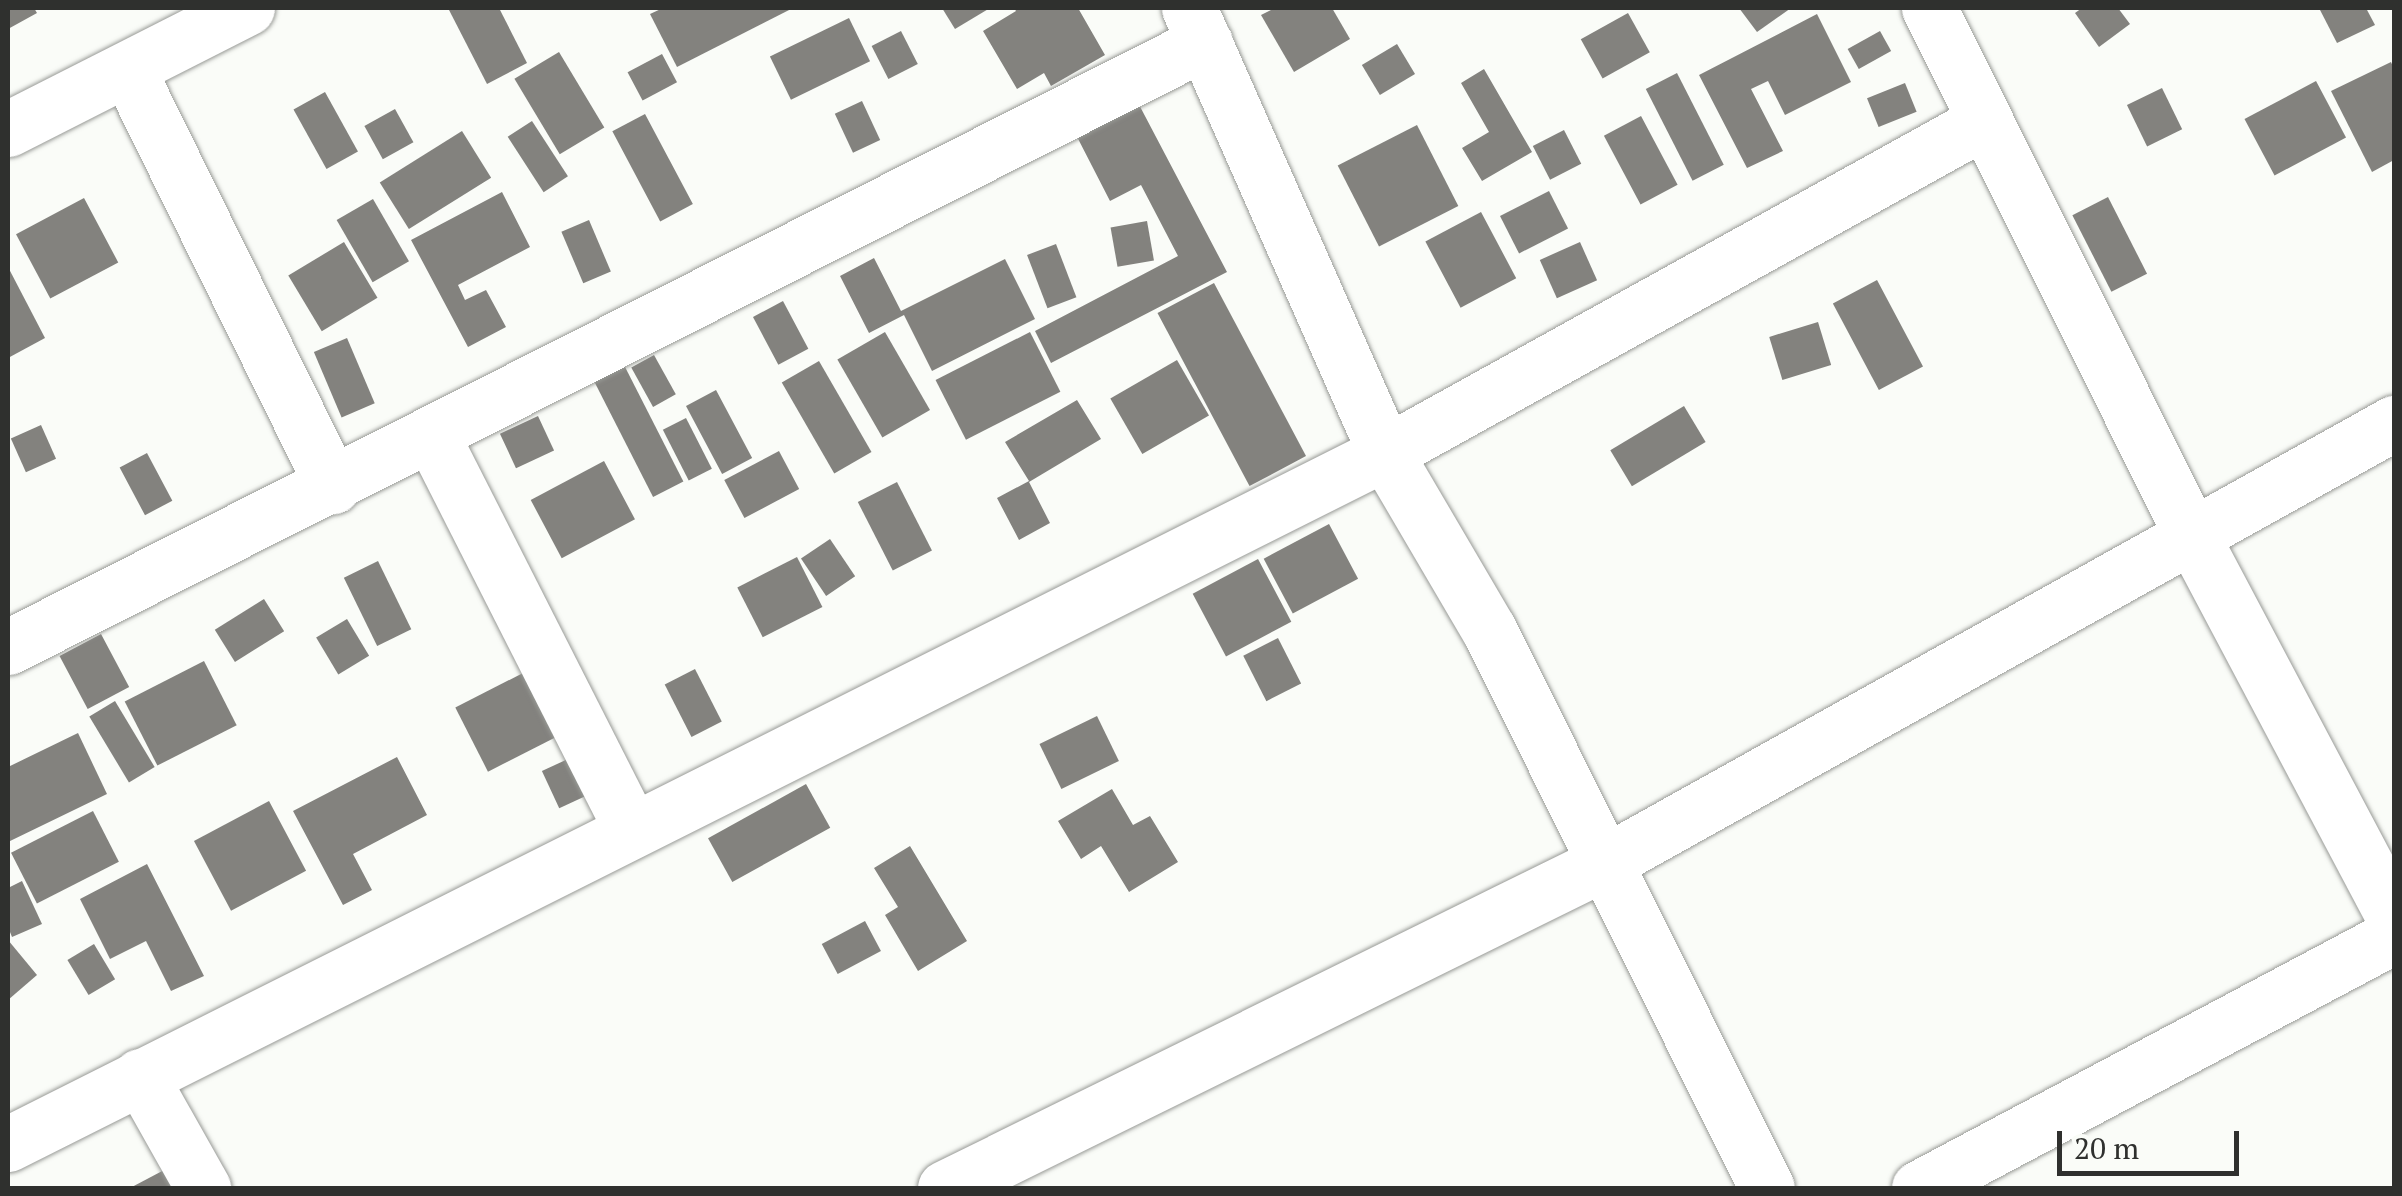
<!DOCTYPE html>
<html>
<head>
<meta charset="utf-8">
<style>
	body { margin:0 }
	#map { position:relative; width:2402px; height:1196px; overflow:hidden; background:#fafcf8; font-family:"PT Serif",serif }
	div>[style] { position:absolute }
	[style*='--x'] { left:calc(var(--x)*1px); top:calc(var(--y)*1px); width:calc(var(--w)*1px); rotate:calc(var(--a)*1deg) }
	.building>* { inset:0; background:#83827e; transform-origin:0 0 }
	.roads { filter:drop-shadow(0 0 2px #989a96) drop-shadow(0 0 2px #989a96) }
	.minor>* { height:55px; margin:-27.5px; padding:0 27.5px; transform-origin:27.5px; border-radius:27.5px; background:#fff }
	.tertiary>* { height:55px; margin:-27.5px; padding:0 27.5px; transform-origin:27.5px; border-radius:27.5px; background:#fff }
	span { translate:-50% -50%; white-space:nowrap; text-align:center; line-height:1.15; -webkit-text-stroke:10px #fafcf8; paint-order:stroke }
	.frame { position:absolute; inset:0; border:10px solid #2f302e; pointer-events:none }
	.scale { position:absolute; left:2057px; top:1131px; width:182px; height:45px; box-sizing:border-box; border:5px solid #2f302e; border-top:0; padding-left:12px; font-size:30px; line-height:35px; white-space:nowrap; color:#2f302e; -webkit-text-stroke:8px #fafcf8; paint-order:stroke }
</style>
</head>
<body>
<div id="map">
	<div class="building">
		<div style="clip-path:polygon(8px 8px,34px 8px,37px 13px,8px 29px)"></div>
		<div style="clip-path:polygon(448px 8px,499px 8px,527px 63px,487px 84px)"></div>
		<div style="clip-path:polygon(663px 8px,793px 8px,677px 67px,650px 14px)"></div>
		<div style="clip-path:polygon(942px 8px,990px 8px,955px 29px)"></div>
		<div style="clip-path:polygon(1014px 8px,1078px 8px,1105px 55px,1051px 86px,1044px 73px,1017px 89px,983px 31px,1016px 11px)"></div>
		<div style="clip-path:polygon(1275px 8px,1332px 8px,1350px 39px,1294px 72px,1261px 15px)"></div>
		<div style="clip-path:polygon(1739px 8px,1791px 8px,1757px 32px)"></div>
		<div style="clip-path:polygon(2082px 8px,2118px 8px,2130px 24px,2099px 47px,2075px 13px)"></div>
		<div style="clip-path:polygon(2319px 8px,2366px 8px,2375px 25px,2337px 43px)"></div>
		<div style="left:1628px;top:13px;width:45px;height:54px;rotate:61deg"></div>
		<div style="clip-path:polygon(1817px 14px,1851px 82px,1785px 115px,1768px 81px,1751px 89px,1783px 151px,1747px 168px,1699px 75px)"></div>
		<div style="left:849px;top:18px;width:48px;height:88px;rotate:64deg"></div>
		<div style="left:901px;top:31px;width:37px;height:33px;rotate:63deg"></div>
		<div style="left:1880px;top:31px;width:23px;height:37px;rotate:61deg"></div>
		<div style="left:1397px;top:44px;width:35px;height:41px;rotate:59deg"></div>
		<div style="left:559px;top:52px;width:88px;height:52px;rotate:59deg"></div>
		<div style="left:662px;top:54px;width:32px;height:39px;rotate:62deg"></div>
		<div style="clip-path:polygon(2391px 62px,2394px 69px,2394px 160px,2372px 172px,2331px 91px)"></div>
		<div style="clip-path:polygon(1484px 69px,1532px 152px,1482px 181px,1462px 148px,1489px 132px,1461px 83px)"></div>
		<div style="left:1677px;top:73px;width:103px;height:35px;rotate:63deg"></div>
		<div style="left:2316px;top:81px;width:64px;height:81px;rotate:62deg"></div>
		<div style="left:1905px;top:83px;width:31px;height:41px;rotate:68deg"></div>
		<div style="left:2162px;top:88px;width:46px;height:39px;rotate:64deg"></div>
		<div style="left:325px;top:92px;width:68px;height:36px;rotate:61deg"></div>
		<div style="clip-path:polygon(1135px 97px,1227px 272px,1051px 363px,1035px 331px,1178px 256px,1141px 185px,1110px 201px,1073px 129px)"></div>
		<div style="left:862px;top:101px;width:43px;height:30px;rotate:65deg"></div>
		<div style="left:395px;top:109px;width:38px;height:35px;rotate:61deg"></div>
		<div style="left:645px;top:114px;width:102px;height:37px;rotate:62deg"></div>
		<div style="left:1641px;top:116px;width:78px;height:42px;rotate:62deg"></div>
		<div style="left:532px;top:121px;width:66px;height:29px;rotate:57deg"></div>
		<div style="left:1417px;top:125px;width:91px;height:89px;rotate:63deg"></div>
		<div style="left:1564px;top:130px;width:38px;height:35px;rotate:63deg"></div>
		<div style="left:462px;top:131px;width:55px;height:97px;rotate:58deg"></div>
		<div style="left:1549px;top:191px;width:42px;height:55px;rotate:63deg"></div>
		<div style="clip-path:polygon(502px 192px,530px 247px,458px 285px,465px 300px,486px 290px,506px 327px,468px 347px,411px 240px)"></div>
		<div style="left:2108px;top:197px;width:86px;height:40px;rotate:63deg"></div>
		<div style="left:84px;top:198px;width:73px;height:77px;rotate:62deg"></div>
		<div style="left:373px;top:199px;width:72px;height:42px;rotate:60deg"></div>
		<div style="left:1481px;top:212px;width:75px;height:63px;rotate:62deg"></div>
		<div style="left:589px;top:220px;width:56px;height:30px;rotate:67deg"></div>
		<div style="left:1147px;top:221px;width:40px;height:37px;rotate:80deg"></div>
		<div style="left:344px;top:242px;width:65px;height:65px;rotate:59deg"></div>
		<div style="left:1580px;top:242px;width:42px;height:44px;rotate:66deg"></div>
		<div style="left:1056px;top:244px;width:57px;height:31px;rotate:69deg"></div>
		<div style="clip-path:polygon(874px 258px,901px 311px,1005px 259px,1035px 319px,932px 371px,904px 315px,869px 333px,840px 276px)"></div>
		<div style="clip-path:polygon(8px 267px,45px 338px,8px 358px)"></div>
		<div style="left:1877px;top:280px;width:98px;height:50px;rotate:62deg"></div>
		<div style="left:1214px;top:283px;width:196px;height:64px;rotate:62deg"></div>
		<div style="left:783px;top:301px;width:54px;height:34px;rotate:62deg"></div>
		<div style="left:1818px;top:322px;width:45px;height:51px;rotate:73deg"></div>
		<div style="left:885px;top:332px;width:90px;height:55px;rotate:60deg"></div>
		<div style="left:1030px;top:332px;width:67px;height:106px;rotate:63deg"></div>
		<div style="left:347px;top:338px;width:71px;height:36px;rotate:67deg"></div>
		<div style="left:654px;top:355px;width:45px;height:26px;rotate:61deg"></div>
		<div style="left:1177px;top:360px;width:64px;height:77px;rotate:60deg"></div>
		<div style="left:819px;top:361px;width:105px;height:43px;rotate:60deg"></div>
		<div style="left:623px;top:363px;width:133px;height:34px;rotate:63deg"></div>
		<div style="left:716px;top:390px;width:77px;height:34px;rotate:62deg"></div>
		<div style="clip-path:polygon(1077px 400px,1101px 439px,1029px 482px,1050px 523px,1019px 540px,997px 498px,1029px 481px,1005px 442px)"></div>
		<div style="left:1684px;top:406px;width:42px;height:86px;rotate:59deg"></div>
		<div style="left:538px;top:416px;width:38px;height:42px;rotate:65deg"></div>
		<div style="left:686px;top:418px;width:57px;height:26px;rotate:63deg"></div>
		<div style="left:41px;top:425px;width:37px;height:33px;rotate:66deg"></div>
		<div style="left:779px;top:451px;width:43px;height:62px;rotate:62deg"></div>
		<div style="left:147px;top:453px;width:54px;height:31px;rotate:62deg"></div>
		<div style="left:604px;top:461px;width:66px;height:83px;rotate:62deg"></div>
		<div style="left:897px;top:482px;width:77px;height:44px;rotate:63deg"></div>
		<div style="left:1329px;top:524px;width:62px;height:74px;rotate:62deg"></div>
		<div style="left:830px;top:539px;width:45px;height:35px;rotate:56deg"></div>
		<div style="left:797px;top:557px;width:56px;height:67px;rotate:63deg"></div>
		<div style="left:1258px;top:559px;width:71px;height:74px;rotate:62deg"></div>
		<div style="left:378px;top:561px;width:76px;height:38px;rotate:64deg"></div>
		<div style="left:264px;top:599px;width:38px;height:58px;rotate:58deg"></div>
		<div style="left:347px;top:619px;width:43px;height:36px;rotate:59deg"></div>
		<div style="left:101px;top:634px;width:60px;height:47px;rotate:62deg"></div>
		<div style="left:1278px;top:638px;width:51px;height:39px;rotate:63deg"></div>
		<div style="left:204px;top:661px;width:72px;height:89px;rotate:63deg"></div>
		<div style="left:695px;top:669px;width:59px;height:34px;rotate:63deg"></div>
		<div style="left:523px;top:673px;width:72px;height:76px;rotate:63deg"></div>
		<div style="left:115px;top:701px;width:77px;height:30px;rotate:59deg"></div>
		<div style="left:1097px;top:716px;width:50px;height:64px;rotate:64deg"></div>
		<div style="clip-path:polygon(78px 733px,107px 794px,8px 842px,8px 767px)"></div>
		<div style="clip-path:polygon(397px 757px,427px 815px,353px 854px,372px 890px,343px 905px,293px 811px)"></div>
		<div style="left:570px;top:758px;width:41px;height:31px;rotate:65deg"></div>
		<div style="left:806px;top:784px;width:50px;height:112px;rotate:61deg"></div>
		<div style="clip-path:polygon(1112px 789px,1133px 825px,1150px 816px,1178px 862px,1129px 892px,1101px 846px,1081px 859px,1058px 821px)"></div>
		<div style="left:269px;top:801px;width:79px;height:85px;rotate:62deg"></div>
		<div style="left:93px;top:811px;width:57px;height:92px;rotate:63deg"></div>
		<div style="clip-path:polygon(910px 846px,967px 941px,918px 971px,885px 915px,898px 907px,874px 868px)"></div>
		<div style="clip-path:polygon(147px 864px,204px 976px,171px 991px,146px 941px,110px 959px,80px 899px)"></div>
		<div style="clip-path:polygon(22px 881px,42px 924px,12px 937px,8px 927px,8px 888px)"></div>
		<div style="left:865px;top:921px;width:34px;height:49px;rotate:62deg"></div>
		<div style="clip-path:polygon(8px 940px,37px 975px,8px 1000px)"></div>
		<div style="left:94px;top:944px;width:41px;height:31px;rotate:59deg"></div>
		<div style="clip-path:polygon(166px 1169px,176px 1188px,130px 1188px)"></div>
	</div>
	<div class="roads">
		<div class="minor">
			<div style="--x:1929;--y:8;--w:592;--a:63.52"></div>
			<div style="--x:2193;--y:538;--w:430;--a:62.1"></div>
			<div style="--x:128;--y:70;--w:464;--a:63.8"></div>
			<div style="--x:8;--y:129;--w:268;--a:-26.9"></div>
			<div style="--x:432;--y:436;--w:442;--a:63.1"></div>
			<div style="--x:8;--y:647;--w:1341;--a:-26.81"></div>
			<div style="--x:140;--y:1076;--w:129;--a:60.6"></div>
			<div style="--x:8;--y:1144;--w:1541;--a:-26.65"></div>
			<div style="--x:1385;--y:453;--w:686;--a:-28.96"></div>
			<div style="--x:945;--y:1188;--w:733;--a:-26.25"></div>
			<div style="--x:1602;--y:864;--w:907;--a:-29.11"></div>
			<div style="--x:1919;--y:1188;--w:538;--a:-27.95"></div>
		</div>
		<div class="tertiary">
			<div style="--x:1189;--y:8;--w:486;--a:66.2"></div>
			<div style="--x:1385;--y:453;--w:205;--a:59.6"></div>
			<div style="--x:1489;--y:630;--w:623;--a:63.52"></div>
		</div>
	</div>
	<div class="frame"></div>
	<div class="scale">20 m</div>
</div>
</body>
</html>
